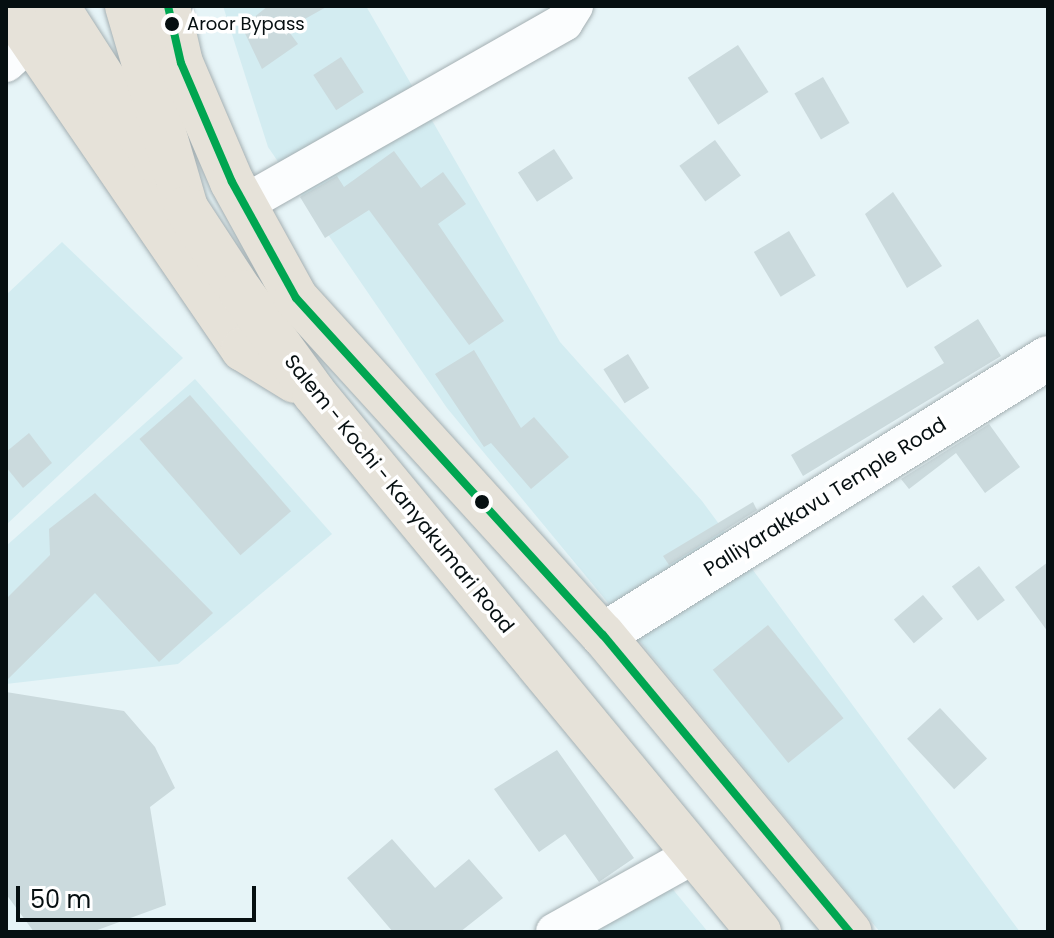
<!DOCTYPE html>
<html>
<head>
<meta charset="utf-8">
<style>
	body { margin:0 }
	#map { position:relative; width:1054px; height:938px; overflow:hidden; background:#e6f4f7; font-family:Poppins,sans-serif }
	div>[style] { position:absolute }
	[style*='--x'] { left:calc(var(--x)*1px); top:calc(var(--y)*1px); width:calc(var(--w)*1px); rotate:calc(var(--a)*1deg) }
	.built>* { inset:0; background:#d3ecf1 }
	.building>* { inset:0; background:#cbdadd; transform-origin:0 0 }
	.roads { filter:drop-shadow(0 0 2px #a4afb2) drop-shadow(0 0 2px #a4afb2) }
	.minor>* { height:38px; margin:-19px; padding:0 19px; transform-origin:19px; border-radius:19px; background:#fbfdfe }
	.tertiary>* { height:44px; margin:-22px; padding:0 22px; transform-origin:22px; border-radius:22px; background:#fbfdfe }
	.trunk>* { height:44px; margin:-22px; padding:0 22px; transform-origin:22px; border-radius:22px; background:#e6e2d9 }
	.bus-1>* { height:8px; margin:-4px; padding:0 4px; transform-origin:4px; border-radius:4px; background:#00a651 }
	.dots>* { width:22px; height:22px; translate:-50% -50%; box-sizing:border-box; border:4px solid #fff; border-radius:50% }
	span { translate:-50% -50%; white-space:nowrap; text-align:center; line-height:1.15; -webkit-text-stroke:7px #fff; paint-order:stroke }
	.bus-label { font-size:18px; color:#060f11 }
	.left { translate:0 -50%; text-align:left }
	.street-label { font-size:20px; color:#060f11 }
	.frame { position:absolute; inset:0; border:8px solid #060f11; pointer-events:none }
	.scale { position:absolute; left:16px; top:886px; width:240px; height:36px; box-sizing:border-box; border:4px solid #060f11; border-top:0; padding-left:10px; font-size:24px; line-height:28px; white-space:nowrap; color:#060f11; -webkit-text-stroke:6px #fff; paint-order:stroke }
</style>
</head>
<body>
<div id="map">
	<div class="built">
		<div style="clip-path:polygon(223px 6px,366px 6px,560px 342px,702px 501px,1020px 932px,880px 932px,447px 408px,268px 147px)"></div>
		<div style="clip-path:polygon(62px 242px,183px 358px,6px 525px,6px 295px)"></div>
		<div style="clip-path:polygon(195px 379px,332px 534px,178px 664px,6px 684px,6px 546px)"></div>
		<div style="clip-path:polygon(652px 864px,708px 932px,547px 932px)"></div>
	</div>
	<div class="building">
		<div style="clip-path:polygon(268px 6px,328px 6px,287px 29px,298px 44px,262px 69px,242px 27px)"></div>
		<div style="left:738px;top:45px;width:56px;height:60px;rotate:57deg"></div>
		<div style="left:341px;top:57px;width:42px;height:33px;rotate:57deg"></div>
		<div style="left:823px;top:77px;width:53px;height:33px;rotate:60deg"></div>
		<div style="left:715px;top:140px;width:44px;height:44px;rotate:54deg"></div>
		<div style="left:554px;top:149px;width:35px;height:43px;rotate:57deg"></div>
		<div style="clip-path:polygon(394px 151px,421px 188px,443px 172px,466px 204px,438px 224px,504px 321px,469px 345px,369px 210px,325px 238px,300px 197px,337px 176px,344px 187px)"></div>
		<div style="clip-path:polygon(893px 192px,942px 266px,907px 288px,865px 214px)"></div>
		<div style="left:789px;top:231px;width:52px;height:41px;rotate:59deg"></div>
		<div style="clip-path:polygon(978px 319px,1001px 356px,803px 476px,791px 455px,944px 363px,934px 347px)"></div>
		<div style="clip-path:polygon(474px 350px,521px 428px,534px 417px,569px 457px,531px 489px,491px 443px,484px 447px,435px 374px)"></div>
		<div style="left:628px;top:354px;width:40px;height:29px;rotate:58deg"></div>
		<div style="left:190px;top:395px;width:154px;height:67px;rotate:49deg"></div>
		<div style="clip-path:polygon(989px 424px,1020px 467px,985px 493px,956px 453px,909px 489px,901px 479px)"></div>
		<div style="clip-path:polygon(29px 433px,52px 463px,23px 488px,6px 467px,6px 452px)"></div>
		<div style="clip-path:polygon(95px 493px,213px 613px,159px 662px,95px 593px,6px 681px,6px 599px,50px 555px,49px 529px)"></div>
		<div style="clip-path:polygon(753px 502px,757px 510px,669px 565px,663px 556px)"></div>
		<div style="clip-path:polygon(1048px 562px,1048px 632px,1015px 587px)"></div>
		<div style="left:979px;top:566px;width:43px;height:34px;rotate:53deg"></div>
		<div style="left:923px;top:595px;width:31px;height:38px;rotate:50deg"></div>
		<div style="left:768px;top:625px;width:120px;height:71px;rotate:51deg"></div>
		<div style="clip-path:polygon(6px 692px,124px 711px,155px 747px,175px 788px,150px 807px,166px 905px,92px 932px,34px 932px,6px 894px)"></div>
		<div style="left:940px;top:708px;width:69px;height:45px;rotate:47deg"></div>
		<div style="clip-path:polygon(557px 750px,634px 858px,599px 882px,565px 834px,539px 852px,494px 789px)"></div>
		<div style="clip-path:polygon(392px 839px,435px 888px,469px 859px,503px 898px,460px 932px,393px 932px,347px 878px)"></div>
	</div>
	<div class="roads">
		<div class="minor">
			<div style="--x:6;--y:63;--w:35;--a:-43"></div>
			<div style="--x:244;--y:204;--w:368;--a:-29.6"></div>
			<div style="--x:564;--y:22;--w:19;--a:-58"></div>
			<div style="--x:555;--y:932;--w:160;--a:-29.1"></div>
		</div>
		<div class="tertiary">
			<div style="--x:603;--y:635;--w:524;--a:-31.9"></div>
		</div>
		<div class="trunk">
			<div style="--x:8;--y:6;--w:416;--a:55.6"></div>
			<div style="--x:243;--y:349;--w:61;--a:31.6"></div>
			<div style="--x:57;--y:6;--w:185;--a:57.3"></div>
			<div style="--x:127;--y:6;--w:210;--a:73.7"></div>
			<div style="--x:186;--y:208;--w:100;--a:56.8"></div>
			<div style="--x:241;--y:292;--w:125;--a:54.1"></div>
			<div style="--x:314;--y:393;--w:699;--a:50.46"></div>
			<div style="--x:168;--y:6;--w:58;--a:77.2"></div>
			<div style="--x:181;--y:63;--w:129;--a:66.8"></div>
			<div style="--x:232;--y:182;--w:132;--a:61.1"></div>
			<div style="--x:296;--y:298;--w:456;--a:47.7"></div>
			<div style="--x:603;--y:635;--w:386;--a:50.3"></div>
		</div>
	</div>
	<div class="bus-1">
		<div style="--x:168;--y:6;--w:58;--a:77.2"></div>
		<div style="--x:181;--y:63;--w:129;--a:66.8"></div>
		<div style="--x:232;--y:182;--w:132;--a:61.1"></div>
		<div style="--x:296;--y:298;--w:456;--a:47.7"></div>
		<div style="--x:603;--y:635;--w:386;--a:50.3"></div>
	</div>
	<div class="dots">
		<div style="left:172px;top:24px;background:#060f11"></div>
		<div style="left:482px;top:502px;background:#060f11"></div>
	</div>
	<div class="bus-label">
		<span class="left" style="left:187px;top:24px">Aroor Bypass</span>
	</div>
	<div class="street-label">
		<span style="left:399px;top:494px;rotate:51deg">Salem - Kochi - Kanyakumari Road</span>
		<span style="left:825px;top:497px;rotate:-32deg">Palliyarakkavu Temple Road</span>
	</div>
	<div class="frame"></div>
	<div class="scale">50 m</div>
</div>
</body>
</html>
